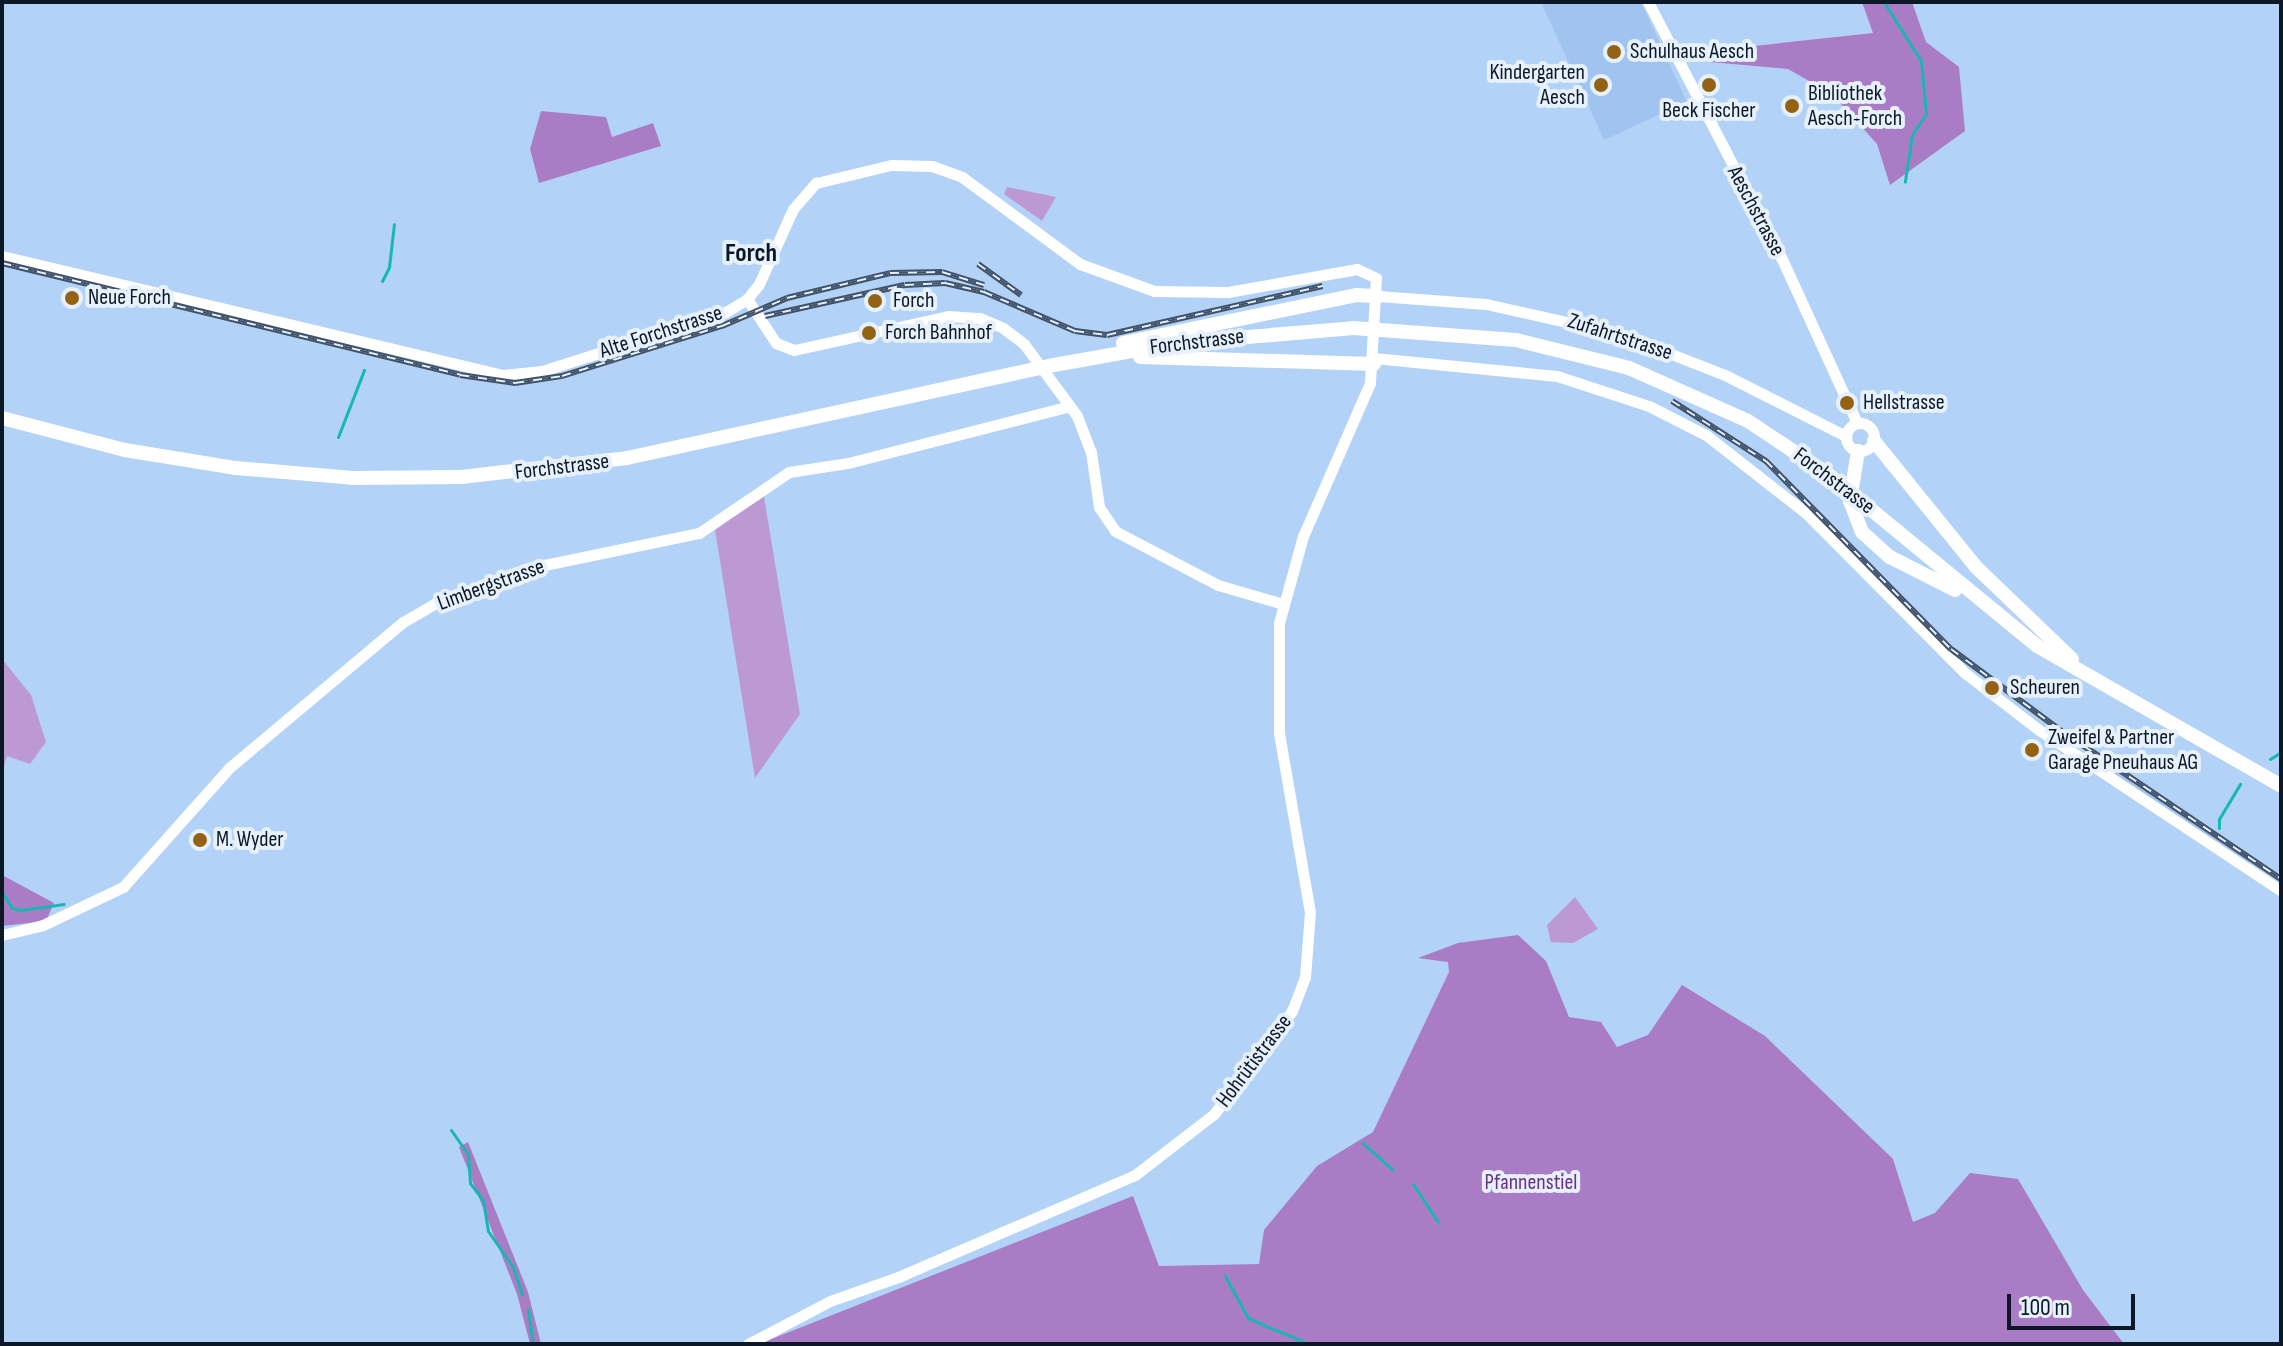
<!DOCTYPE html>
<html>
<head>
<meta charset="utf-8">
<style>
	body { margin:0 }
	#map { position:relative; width:2283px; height:1346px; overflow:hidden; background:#b2d2f8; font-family:"Sofia Sans Condensed",sans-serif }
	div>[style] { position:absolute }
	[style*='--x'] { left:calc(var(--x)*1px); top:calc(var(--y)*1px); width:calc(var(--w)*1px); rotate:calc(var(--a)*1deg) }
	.built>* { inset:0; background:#a0c4ef }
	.green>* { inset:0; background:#bd99d3 }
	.forest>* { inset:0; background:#ab7cc6 }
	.stream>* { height:3px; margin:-1.5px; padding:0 1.5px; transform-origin:1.5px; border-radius:1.5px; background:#18b7b4 }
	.secondary>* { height:11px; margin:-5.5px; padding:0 5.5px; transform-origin:5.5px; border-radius:5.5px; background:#fff }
	.secondary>.ring { margin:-5.5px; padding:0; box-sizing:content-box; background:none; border:11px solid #fff; border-radius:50% }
	.highway>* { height:14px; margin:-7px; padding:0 7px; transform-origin:7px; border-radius:7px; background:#fff }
	.rail>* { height:6px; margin-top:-3px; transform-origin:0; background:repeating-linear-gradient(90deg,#e7f1fd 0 9px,#415268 0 18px); box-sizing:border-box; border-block:2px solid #415268 }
	.dots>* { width:22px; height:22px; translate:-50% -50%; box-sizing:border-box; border:4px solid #e7f1fd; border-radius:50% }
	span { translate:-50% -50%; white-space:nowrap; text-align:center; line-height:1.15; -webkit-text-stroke:8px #e7f1fd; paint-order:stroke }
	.poi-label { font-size:22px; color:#0d1826 }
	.left { translate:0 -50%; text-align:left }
	.right { translate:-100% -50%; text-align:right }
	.street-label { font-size:22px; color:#0d1826 }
	.park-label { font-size:22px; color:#6a2f87 }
	.quarter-label { font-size:26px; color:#0d1826; font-weight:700 }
	.frame { position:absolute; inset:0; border:4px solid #0d1826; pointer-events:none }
	.scale { position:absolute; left:2007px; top:1294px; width:128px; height:36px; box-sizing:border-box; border:4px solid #0d1826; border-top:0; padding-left:10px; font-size:24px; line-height:28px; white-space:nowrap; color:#0d1826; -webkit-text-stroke:6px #e7f1fd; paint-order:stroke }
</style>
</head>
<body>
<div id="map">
	<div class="built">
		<div style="clip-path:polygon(1541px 2px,1641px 2px,1687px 102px,1604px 140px)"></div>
		<div style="clip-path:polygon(2091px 750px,2131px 779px,2257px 860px,2249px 863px,2095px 761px)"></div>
	</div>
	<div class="green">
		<div style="clip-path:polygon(1007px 187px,1056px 197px,1042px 221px,1004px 194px)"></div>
		<div style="clip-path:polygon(763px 491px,800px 714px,755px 778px,715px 530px)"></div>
		<div style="clip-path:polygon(2px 659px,31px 695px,46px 742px,30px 764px,7px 756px,2px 773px)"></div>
		<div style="clip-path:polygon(1575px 897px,1598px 929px,1573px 943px,1551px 942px,1547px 925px)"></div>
	</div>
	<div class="forest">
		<div style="clip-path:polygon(1862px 2px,1912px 2px,1926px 42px,1959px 67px,1965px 131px,1890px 185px,1877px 144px,1832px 94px,1788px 69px,1710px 62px,1708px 51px,1873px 33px)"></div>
		<div style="clip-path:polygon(541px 111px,606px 117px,612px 137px,653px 123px,661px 146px,539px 183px,530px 149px)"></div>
		<div style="clip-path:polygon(2px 875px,54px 903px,46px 921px,2px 926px)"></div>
		<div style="clip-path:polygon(1518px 935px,1546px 961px,1569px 1017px,1601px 1022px,1617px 1047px,1648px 1035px,1682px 985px,1765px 1036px,1893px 1159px,1913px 1222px,1935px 1213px,1970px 1173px,2018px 1179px,2083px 1290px,2124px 1344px,759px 1344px,1133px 1196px,1159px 1266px,1259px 1264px,1264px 1230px,1317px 1166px,1373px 1132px,1449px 972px,1448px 962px,1418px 958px,1458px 943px)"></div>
		<div style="clip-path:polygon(468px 1142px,528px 1292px,541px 1344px,530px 1344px,517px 1294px,459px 1147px)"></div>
	</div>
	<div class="stream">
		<div style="--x:1884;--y:2;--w:70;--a:57.9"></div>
		<div style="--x:1921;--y:61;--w:53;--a:84.6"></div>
		<div style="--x:1926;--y:114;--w:25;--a:124"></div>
		<div style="--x:1912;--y:135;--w:47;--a:98.7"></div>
		<div style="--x:382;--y:281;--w:16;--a:-63"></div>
		<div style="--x:389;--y:267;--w:43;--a:-83.4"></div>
		<div style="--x:338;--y:437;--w:72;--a:-68.8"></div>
		<div style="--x:2270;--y:759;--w:13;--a:-32"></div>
		<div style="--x:2219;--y:828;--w:9;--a:-90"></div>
		<div style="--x:2219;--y:819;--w:41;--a:-59"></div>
		<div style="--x:2;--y:892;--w:19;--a:58"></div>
		<div style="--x:12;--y:908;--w:9;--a:13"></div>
		<div style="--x:21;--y:910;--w:43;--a:-7.9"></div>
		<div style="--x:451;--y:1130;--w:29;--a:55"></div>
		<div style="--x:468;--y:1154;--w:29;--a:86"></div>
		<div style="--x:470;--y:1183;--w:21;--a:53"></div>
		<div style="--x:483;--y:1200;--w:31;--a:81"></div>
		<div style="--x:488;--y:1231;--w:44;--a:55.2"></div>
		<div style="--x:513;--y:1267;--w:29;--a:72"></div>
		<div style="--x:1363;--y:1143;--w:40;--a:42"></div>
		<div style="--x:1413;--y:1184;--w:45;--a:56.7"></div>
		<div style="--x:1225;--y:1276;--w:48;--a:61.3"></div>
		<div style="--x:1248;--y:1318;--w:66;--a:23.1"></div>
		<div style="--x:528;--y:1309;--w:35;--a:82"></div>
		<div style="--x:24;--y:1344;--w:24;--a:0"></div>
	</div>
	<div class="secondary">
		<div style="--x:1648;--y:2;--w:290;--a:62.5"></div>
		<div style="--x:1782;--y:259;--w:180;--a:65.4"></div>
		<div style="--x:2;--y:256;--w:515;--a:13.36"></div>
		<div style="--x:503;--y:375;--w:39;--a:-6"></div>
		<div style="--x:542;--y:371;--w:191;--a:-17.7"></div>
		<div style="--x:724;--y:313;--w:27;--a:-31"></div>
		<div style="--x:747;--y:299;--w:19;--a:-51"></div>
		<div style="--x:759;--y:284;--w:82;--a:-65.6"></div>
		<div style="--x:793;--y:209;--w:35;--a:-49"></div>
		<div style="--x:816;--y:183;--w:77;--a:-13.5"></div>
		<div style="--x:891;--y:165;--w:41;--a:1.4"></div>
		<div style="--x:932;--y:166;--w:32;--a:20"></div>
		<div style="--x:962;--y:177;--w:147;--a:36.4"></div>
		<div style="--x:1080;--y:264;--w:79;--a:20"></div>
		<div style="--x:1154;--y:291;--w:74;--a:0.8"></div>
		<div style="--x:1228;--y:292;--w:131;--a:-10.1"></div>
		<div style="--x:1357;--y:269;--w:21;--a:25"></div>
		<div style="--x:1376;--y:278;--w:105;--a:93.3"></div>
		<div style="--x:1370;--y:383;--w:167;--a:113.6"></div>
		<div style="--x:1303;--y:536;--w:90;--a:105.4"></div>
		<div style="--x:1279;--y:623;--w:110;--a:90"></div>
		<div style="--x:1279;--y:733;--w:182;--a:80.2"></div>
		<div style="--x:1310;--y:912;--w:65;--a:94.4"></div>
		<div style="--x:1305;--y:977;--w:36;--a:111"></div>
		<div style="--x:1292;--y:1011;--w:129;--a:127.1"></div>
		<div style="--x:1214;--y:1114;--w:100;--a:142.3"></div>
		<div style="--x:1135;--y:1175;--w:255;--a:156.7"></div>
		<div style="--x:901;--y:1276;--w:75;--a:160.6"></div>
		<div style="--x:830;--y:1301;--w:93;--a:152.3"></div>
		<div style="--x:1378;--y:296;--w:108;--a:4.2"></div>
		<div style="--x:1486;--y:304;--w:137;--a:12.6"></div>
		<div style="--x:1620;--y:334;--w:113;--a:21.3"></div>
		<div style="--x:1725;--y:375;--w:136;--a:26.8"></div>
		<div style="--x:747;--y:299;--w:53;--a:56.6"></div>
		<div style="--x:776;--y:343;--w:19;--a:21"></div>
		<div style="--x:794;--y:350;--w:158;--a:-12.4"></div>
		<div style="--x:948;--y:316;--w:32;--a:4"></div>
		<div style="--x:980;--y:318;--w:25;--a:23"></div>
		<div style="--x:1003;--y:328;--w:26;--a:37"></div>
		<div style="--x:1024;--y:344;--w:89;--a:53.6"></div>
		<div style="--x:1077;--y:416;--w:39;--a:69"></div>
		<div style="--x:1091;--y:452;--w:56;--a:81.7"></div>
		<div style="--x:1099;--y:507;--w:29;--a:56"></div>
		<div style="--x:1115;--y:531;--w:116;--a:27.7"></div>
		<div style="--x:1218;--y:585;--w:68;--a:16.3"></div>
		<div style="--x:1374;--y:358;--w:184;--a:5.6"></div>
		<div style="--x:1557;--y:376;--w:97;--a:18.1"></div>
		<div style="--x:1649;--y:406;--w:64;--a:27"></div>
		<div style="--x:1706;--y:435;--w:127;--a:38"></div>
		<div style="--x:1806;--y:513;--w:226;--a:45.2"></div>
		<div style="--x:1965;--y:673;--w:93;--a:37.6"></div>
		<div style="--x:2039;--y:730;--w:291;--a:33.6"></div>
		<div class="ring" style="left:1846px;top:423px;width:17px;height:17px"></div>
		<div style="--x:2;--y:935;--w:42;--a:-13.7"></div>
		<div style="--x:43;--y:925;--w:89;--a:-25.4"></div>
		<div style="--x:123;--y:887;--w:159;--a:-48.3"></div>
		<div style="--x:229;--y:768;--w:227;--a:-40"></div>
		<div style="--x:403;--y:622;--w:36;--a:-30"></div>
		<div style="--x:434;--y:604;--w:97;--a:-21"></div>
		<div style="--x:525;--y:569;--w:178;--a:-11.7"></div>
		<div style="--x:699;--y:533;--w:109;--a:-34.1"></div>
		<div style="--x:789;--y:472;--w:60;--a:-8.7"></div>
		<div style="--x:848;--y:463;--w:229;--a:-14.4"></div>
	</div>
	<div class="highway">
		<div style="--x:1123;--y:343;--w:238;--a:-11.6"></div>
		<div style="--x:1356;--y:295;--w:22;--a:3"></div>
		<div style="--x:1140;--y:357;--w:234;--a:1.7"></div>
		<div style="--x:2;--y:418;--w:127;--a:14.6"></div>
		<div style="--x:125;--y:450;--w:111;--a:9.3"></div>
		<div style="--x:235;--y:468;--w:118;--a:4.8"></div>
		<div style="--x:353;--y:478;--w:108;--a:-0.5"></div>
		<div style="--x:461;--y:477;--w:167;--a:-6.5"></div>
		<div style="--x:627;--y:458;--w:437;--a:-12.3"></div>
		<div style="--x:1054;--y:365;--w:124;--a:-10.2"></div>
		<div style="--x:1176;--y:343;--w:178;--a:-4.8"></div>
		<div style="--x:1353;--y:328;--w:163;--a:4.2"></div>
		<div style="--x:1516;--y:340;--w:116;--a:13.9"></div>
		<div style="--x:1629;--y:368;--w:130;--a:24"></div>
		<div style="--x:1748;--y:421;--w:97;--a:33.7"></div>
		<div style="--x:1829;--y:475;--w:269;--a:39.4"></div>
		<div style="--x:2037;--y:646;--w:281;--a:29.8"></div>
		<div style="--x:1874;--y:441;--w:162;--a:51"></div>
		<div style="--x:1976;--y:567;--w:133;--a:43.8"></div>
		<div style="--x:1858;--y:451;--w:51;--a:99.1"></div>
		<div style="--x:1850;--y:501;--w:33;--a:69"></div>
		<div style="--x:1862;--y:532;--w:38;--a:42"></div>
		<div style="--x:1890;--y:557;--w:73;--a:26.9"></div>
	</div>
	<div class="rail">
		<div style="--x:2;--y:263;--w:471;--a:13.7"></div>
		<div style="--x:460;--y:375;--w:56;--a:8.3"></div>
		<div style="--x:515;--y:383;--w:48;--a:-8.5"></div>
		<div style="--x:562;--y:376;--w:168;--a:-17.4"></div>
		<div style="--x:722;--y:326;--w:71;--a:-23.3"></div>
		<div style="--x:787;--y:298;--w:106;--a:-13.6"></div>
		<div style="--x:890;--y:273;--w:52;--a:-1.1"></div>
		<div style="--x:942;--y:272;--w:44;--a:17.2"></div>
		<div style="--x:978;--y:264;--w:53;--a:35.8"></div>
		<div style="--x:765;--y:316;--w:143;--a:-12.5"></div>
		<div style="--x:905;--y:285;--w:40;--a:-2.9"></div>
		<div style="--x:945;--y:283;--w:40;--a:13"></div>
		<div style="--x:984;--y:292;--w:99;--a:23.2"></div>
		<div style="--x:1075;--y:331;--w:32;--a:7"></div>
		<div style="--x:1107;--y:335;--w:221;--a:-12.8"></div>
		<div style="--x:1672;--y:401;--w:112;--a:32.6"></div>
		<div style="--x:1766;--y:461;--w:264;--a:45.5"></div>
		<div style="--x:1951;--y:649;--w:154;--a:36.6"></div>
		<div style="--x:2069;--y:736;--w:256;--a:34"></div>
	</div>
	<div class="dots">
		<div style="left:1614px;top:52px;background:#936212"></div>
		<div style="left:1601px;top:85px;background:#936212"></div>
		<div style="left:1709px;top:85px;background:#936212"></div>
		<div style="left:1792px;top:106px;background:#936212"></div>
		<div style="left:72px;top:298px;background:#936212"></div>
		<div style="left:875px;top:301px;background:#936212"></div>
		<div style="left:869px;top:333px;background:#936212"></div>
		<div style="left:1847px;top:403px;background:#936212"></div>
		<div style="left:1992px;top:688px;background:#936212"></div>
		<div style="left:2032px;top:750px;background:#936212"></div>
		<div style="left:200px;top:840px;background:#936212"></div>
	</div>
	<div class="poi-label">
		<span class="left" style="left:1630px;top:52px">Schulhaus Aesch</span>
		<span class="right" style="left:1585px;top:85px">Kindergarten<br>Aesch</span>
		<span class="left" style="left:1808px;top:106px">Bibliothek<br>Aesch-Forch</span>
		<span style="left:1709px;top:111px">Beck Fischer</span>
		<span class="left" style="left:88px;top:298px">Neue Forch</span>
		<span class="left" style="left:893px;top:301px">Forch</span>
		<span class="left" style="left:885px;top:333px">Forch Bahnhof</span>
		<span class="left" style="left:1863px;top:403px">Hellstrasse</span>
		<span class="left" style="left:2010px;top:688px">Scheuren</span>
		<span class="left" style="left:2048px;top:750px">Zweifel &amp; Partner<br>Garage Pneuhaus AG</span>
		<span class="left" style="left:216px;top:840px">M. Wyder</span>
	</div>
	<div class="street-label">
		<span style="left:1756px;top:211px;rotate:62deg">Aeschstrasse</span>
		<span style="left:661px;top:332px;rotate:-18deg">Alte Forchstrasse</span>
		<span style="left:1620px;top:337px;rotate:18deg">Zufahrtstrasse</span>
		<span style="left:1197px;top:342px;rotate:-7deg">Forchstrasse</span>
		<span style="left:562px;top:467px;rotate:-7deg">Forchstrasse</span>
		<span style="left:1834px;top:481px;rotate:37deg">Forchstrasse</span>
		<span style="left:491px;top:585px;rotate:-20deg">Limbergstrasse</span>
		<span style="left:1254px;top:1061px;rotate:-53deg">Hohrütistrasse</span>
	</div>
	<div class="park-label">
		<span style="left:1531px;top:1183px">Pfannenstiel</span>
	</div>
	<div class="quarter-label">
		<span style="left:751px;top:254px">Forch</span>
	</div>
	<div class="frame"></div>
	<div class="scale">100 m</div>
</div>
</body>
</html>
